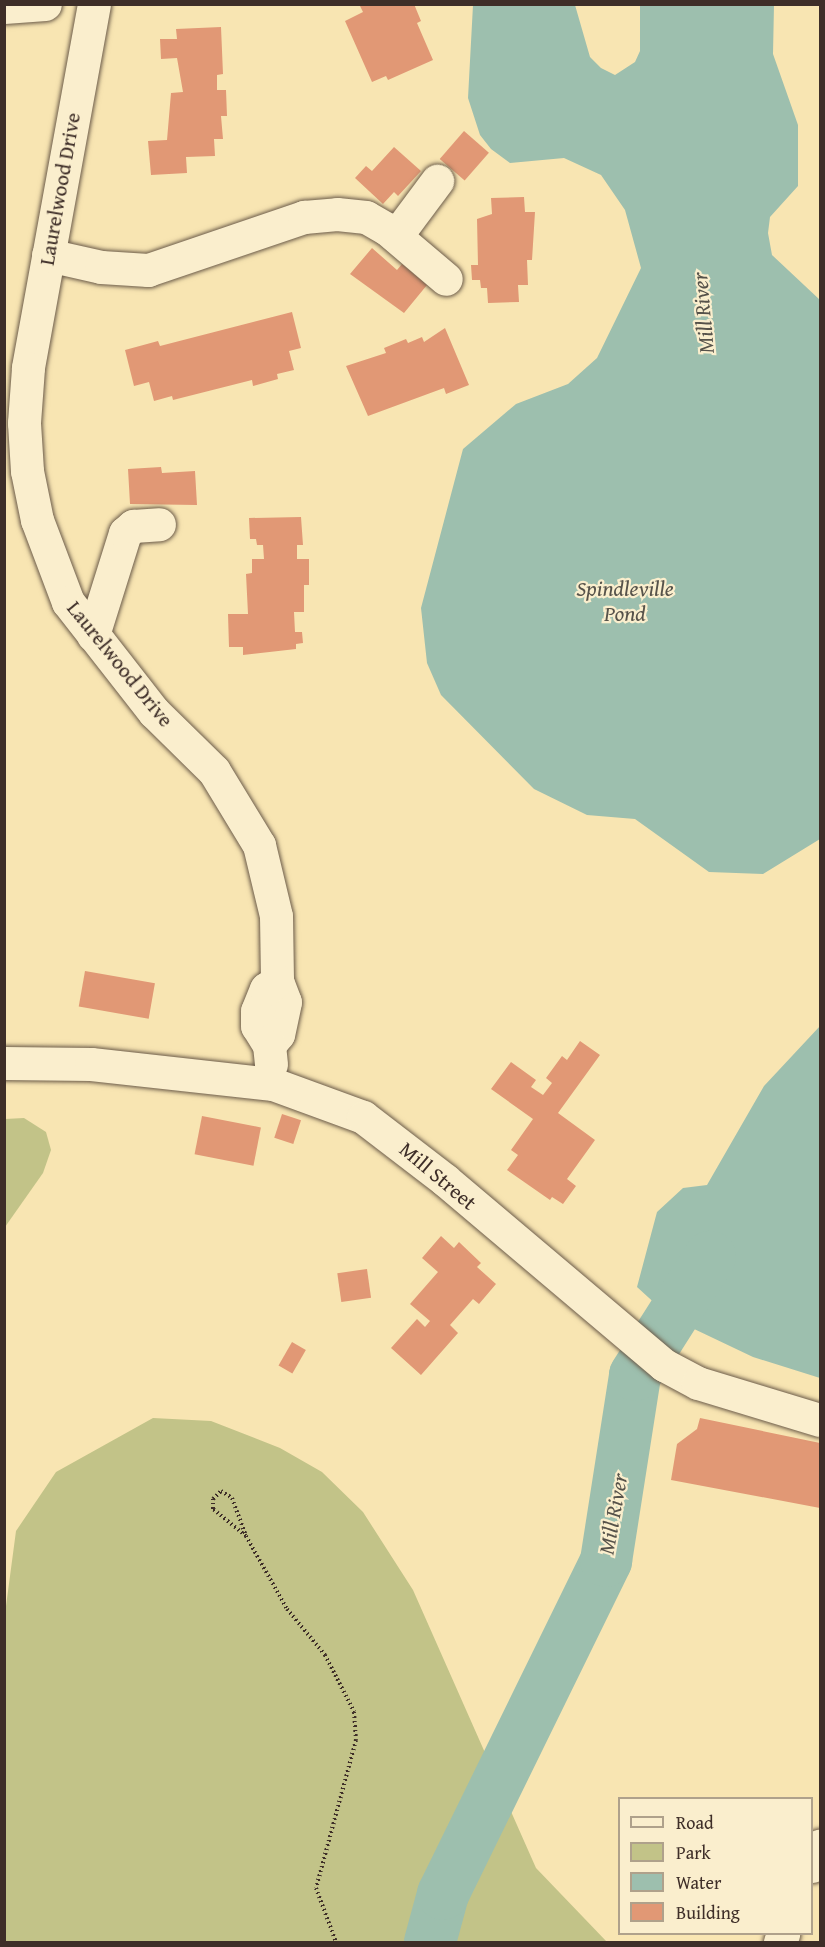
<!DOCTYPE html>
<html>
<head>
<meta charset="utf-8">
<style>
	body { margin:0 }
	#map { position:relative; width:825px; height:1947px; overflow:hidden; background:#f8e5b2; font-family:"Gentium Book Plus",serif }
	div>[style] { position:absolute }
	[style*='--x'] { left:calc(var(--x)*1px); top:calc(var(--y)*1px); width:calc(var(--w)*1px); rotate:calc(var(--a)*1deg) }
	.green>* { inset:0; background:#c2c388 }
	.water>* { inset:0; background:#9dbfae }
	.river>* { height:52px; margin:-26px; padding:0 26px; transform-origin:26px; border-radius:26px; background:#9dbfae }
	.building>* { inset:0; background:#e19875; transform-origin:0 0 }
	.path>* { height:4px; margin-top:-2px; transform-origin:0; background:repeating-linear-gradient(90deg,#3e2e28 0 1.5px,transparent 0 4.5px) }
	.roads { filter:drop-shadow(0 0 2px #6c5c4a) drop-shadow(0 0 2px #6c5c4a) }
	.minor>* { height:33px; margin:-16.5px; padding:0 16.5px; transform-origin:16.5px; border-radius:16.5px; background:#faeecd }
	span { translate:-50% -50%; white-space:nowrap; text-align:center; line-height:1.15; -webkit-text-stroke:4.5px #faeecd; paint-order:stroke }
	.street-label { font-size:21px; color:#3e2e28 }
	.water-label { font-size:22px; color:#56524a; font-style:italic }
	.frame { position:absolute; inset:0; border:6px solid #3e2e28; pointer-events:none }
	.legend { position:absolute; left:618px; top:1797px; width:195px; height:138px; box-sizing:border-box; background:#faeecd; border:2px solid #afa18b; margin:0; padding:8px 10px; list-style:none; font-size:18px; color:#3e2e28 }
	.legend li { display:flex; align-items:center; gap:12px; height:30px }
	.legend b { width:30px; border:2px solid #afa18b }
</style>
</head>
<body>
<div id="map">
	<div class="green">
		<div style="clip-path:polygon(24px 1118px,46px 1132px,51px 1150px,43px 1173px,5px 1227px,5px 1119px)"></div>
		<div style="clip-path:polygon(153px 1418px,211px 1421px,280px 1448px,322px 1472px,363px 1512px,413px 1590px,536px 1868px,607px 1942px,5px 1942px,4px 1621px,16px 1531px,56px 1472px)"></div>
	</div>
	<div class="water">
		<div style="clip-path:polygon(473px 5px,575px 5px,590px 57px,601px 68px,615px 75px,635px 62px,640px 51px,640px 5px,774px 5px,773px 54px,798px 125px,798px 186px,770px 217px,768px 233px,772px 255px,820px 300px,820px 839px,763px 874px,709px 872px,635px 819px,587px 815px,534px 789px,441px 695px,427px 663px,421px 608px,463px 449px,516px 404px,568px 384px,597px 358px,641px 268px,625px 210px,601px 175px,564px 158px,510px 163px,491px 149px,480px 135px,468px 98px)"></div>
		<div style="clip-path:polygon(820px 1026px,820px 1378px,753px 1357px,671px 1318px,637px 1287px,657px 1212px,683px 1188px,707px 1185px,764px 1086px)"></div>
	</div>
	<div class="river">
		<div style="--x:430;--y:1942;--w:50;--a:-74.8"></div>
		<div style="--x:443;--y:1894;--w:371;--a:-63.9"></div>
		<div style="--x:606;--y:1561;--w:188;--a:-81.1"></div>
		<div style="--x:635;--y:1375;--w:140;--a:-57.6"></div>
	</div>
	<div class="building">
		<div style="clip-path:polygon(359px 4px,414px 4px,421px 21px,417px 23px,433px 60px,388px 80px,386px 76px,372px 82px,345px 21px,363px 12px)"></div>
		<div style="clip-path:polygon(221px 27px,223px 74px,217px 75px,217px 90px,226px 90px,227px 116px,221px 116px,223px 139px,214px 139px,215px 156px,186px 157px,187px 173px,151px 175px,148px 141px,167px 140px,171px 93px,183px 92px,177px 58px,161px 59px,160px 39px,177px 39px,176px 29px)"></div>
		<div style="left:464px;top:131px;width:33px;height:37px;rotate:41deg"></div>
		<div style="clip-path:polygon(394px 147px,421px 171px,398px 196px,394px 192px,383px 204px,355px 178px,366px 166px,372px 171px)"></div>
		<div style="clip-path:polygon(524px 197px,525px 212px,535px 212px,532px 260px,527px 260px,528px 285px,518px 285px,519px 302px,488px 303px,487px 288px,481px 288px,480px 280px,472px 280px,471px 265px,478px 265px,477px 219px,492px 214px,491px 198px)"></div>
		<div style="clip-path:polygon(372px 248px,397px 270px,402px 264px,427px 285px,404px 313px,350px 274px)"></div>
		<div style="clip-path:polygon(292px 312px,301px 348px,289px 351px,294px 370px,277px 374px,278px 379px,253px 386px,252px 380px,173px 400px,172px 396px,154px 401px,149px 382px,134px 386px,125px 350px,158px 341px,160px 346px)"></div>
		<div style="clip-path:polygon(445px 328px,469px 385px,446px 394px,444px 388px,368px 416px,346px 366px,386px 353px,384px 348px,406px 339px,408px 343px,422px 337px,424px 342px)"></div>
		<div style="clip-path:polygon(161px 467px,162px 473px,195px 471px,197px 505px,130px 504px,128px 469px)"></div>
		<div style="clip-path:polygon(301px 517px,303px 545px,297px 545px,297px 559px,309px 559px,309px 585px,304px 585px,304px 612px,294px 612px,295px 632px,302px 632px,303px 643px,296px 644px,296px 649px,243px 655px,243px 647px,229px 647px,228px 614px,248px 614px,246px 574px,252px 573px,252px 559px,264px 559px,263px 545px,257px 545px,256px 539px,250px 539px,249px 518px)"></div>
		<div style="left:85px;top:971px;width:71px;height:36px;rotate:10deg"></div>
		<div style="clip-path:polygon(580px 1041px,600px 1055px,558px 1113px,595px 1140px,567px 1179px,576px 1186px,563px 1204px,552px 1197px,550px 1200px,507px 1170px,518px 1155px,511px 1150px,533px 1119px,491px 1089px,511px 1062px,536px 1080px,531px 1087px,543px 1095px,552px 1083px,546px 1078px,562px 1056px,567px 1060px)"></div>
		<div style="left:282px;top:1114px;width:20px;height:25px;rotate:18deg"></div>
		<div style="left:202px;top:1116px;width:60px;height:39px;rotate:11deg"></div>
		<div style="clip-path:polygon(441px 1236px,454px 1248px,459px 1242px,481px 1263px,477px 1267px,496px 1284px,479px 1304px,473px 1299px,450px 1325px,458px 1333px,421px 1375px,391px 1348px,417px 1319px,425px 1327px,430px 1321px,410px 1304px,438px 1272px,422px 1258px)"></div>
		<div style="left:367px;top:1269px;width:29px;height:30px;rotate:82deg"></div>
		<div style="left:292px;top:1342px;width:16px;height:27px;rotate:30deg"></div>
		<div style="clip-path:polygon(700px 1418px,820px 1443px,820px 1508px,671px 1480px,677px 1444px,697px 1429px)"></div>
	</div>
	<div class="path">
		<div style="--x:246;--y:1536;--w:43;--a:-140.7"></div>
		<div style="--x:213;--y:1509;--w:10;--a:-90"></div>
		<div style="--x:213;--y:1499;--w:11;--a:-45"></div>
		<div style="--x:221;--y:1491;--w:13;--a:32"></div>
		<div style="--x:232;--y:1498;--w:40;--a:69.8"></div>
		<div style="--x:246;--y:1536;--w:84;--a:60.7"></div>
		<div style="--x:287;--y:1609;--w:60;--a:50.4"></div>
		<div style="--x:325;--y:1655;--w:64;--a:63"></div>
		<div style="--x:354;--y:1712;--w:28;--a:86"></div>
		<div style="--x:356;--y:1740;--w:153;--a:105.1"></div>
		<div style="--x:316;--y:1888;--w:58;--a:69.7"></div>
	</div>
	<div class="roads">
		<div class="minor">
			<div style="--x:94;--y:4;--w:370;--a:100.3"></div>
			<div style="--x:28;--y:368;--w:55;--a:94.2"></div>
			<div style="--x:24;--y:423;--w:48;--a:86.4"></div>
			<div style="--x:27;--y:471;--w:50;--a:78.5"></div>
			<div style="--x:37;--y:520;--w:88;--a:69.3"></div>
			<div style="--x:68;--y:602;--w:140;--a:52"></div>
			<div style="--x:154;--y:712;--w:84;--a:44.5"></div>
			<div style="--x:214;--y:771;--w:87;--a:58.7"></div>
			<div style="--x:259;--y:845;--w:73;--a:76.5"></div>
			<div style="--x:276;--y:916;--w:65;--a:89.1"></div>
			<div style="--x:277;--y:981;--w:22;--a:69"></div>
			<div style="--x:285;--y:1002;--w:33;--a:102"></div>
			<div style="--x:278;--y:1034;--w:14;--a:129"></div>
			<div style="--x:4;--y:7;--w:41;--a:-4.2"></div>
			<div style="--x:396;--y:236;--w:69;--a:-53.3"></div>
			<div style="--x:48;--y:255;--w:54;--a:12.8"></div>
			<div style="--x:101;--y:267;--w:47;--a:3.7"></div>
			<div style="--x:148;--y:270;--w:165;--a:-18.8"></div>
			<div style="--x:304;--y:217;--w:33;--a:-5"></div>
			<div style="--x:337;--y:214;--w:29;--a:6"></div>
			<div style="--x:366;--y:217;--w:24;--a:30"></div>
			<div style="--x:387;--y:229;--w:77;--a:40.3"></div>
			<div style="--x:93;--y:635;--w:107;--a:-72.6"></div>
			<div style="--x:125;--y:533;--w:11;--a:-41"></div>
			<div style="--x:133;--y:526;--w:26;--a:-4"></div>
			<div style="--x:4;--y:1063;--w:87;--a:0.7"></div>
			<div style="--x:91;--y:1064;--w:183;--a:6.3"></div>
			<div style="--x:273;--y:1084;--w:96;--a:20.1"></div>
			<div style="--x:363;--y:1117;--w:103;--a:37.5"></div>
			<div style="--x:445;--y:1180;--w:287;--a:40.2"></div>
			<div style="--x:664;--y:1365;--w:38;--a:28"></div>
			<div style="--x:698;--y:1383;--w:127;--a:16.9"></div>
			<div style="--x:271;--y:1064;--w:19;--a:-96"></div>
			<div style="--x:269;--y:1045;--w:22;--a:-122"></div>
			<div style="--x:257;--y:1026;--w:15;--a:-90"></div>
			<div style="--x:257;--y:1011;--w:24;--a:-68"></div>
			<div style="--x:266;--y:989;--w:14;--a:-36"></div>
			<div style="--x:812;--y:1866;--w:22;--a:-69"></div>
			<div style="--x:780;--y:1942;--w:9;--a:-69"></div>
		</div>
	</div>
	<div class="street-label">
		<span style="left:60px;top:189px;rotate:-80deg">Laurelwood Drive</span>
		<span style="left:120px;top:664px;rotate:51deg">Laurelwood Drive</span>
		<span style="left:438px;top:1176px;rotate:40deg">Mill Street</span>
	</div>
	<div class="water-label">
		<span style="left:703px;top:313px;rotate:-95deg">Mill River</span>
		<span style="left:625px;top:601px">Spindleville<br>Pond</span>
		<span style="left:613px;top:1514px;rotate:-80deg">Mill River</span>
	</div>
	<div class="frame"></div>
	<ul class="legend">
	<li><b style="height:8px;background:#faeecd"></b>Road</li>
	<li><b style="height:16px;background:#c2c388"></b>Park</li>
	<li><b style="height:16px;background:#9dbfae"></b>Water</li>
	<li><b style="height:16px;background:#e19875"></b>Building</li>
	</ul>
</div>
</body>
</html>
